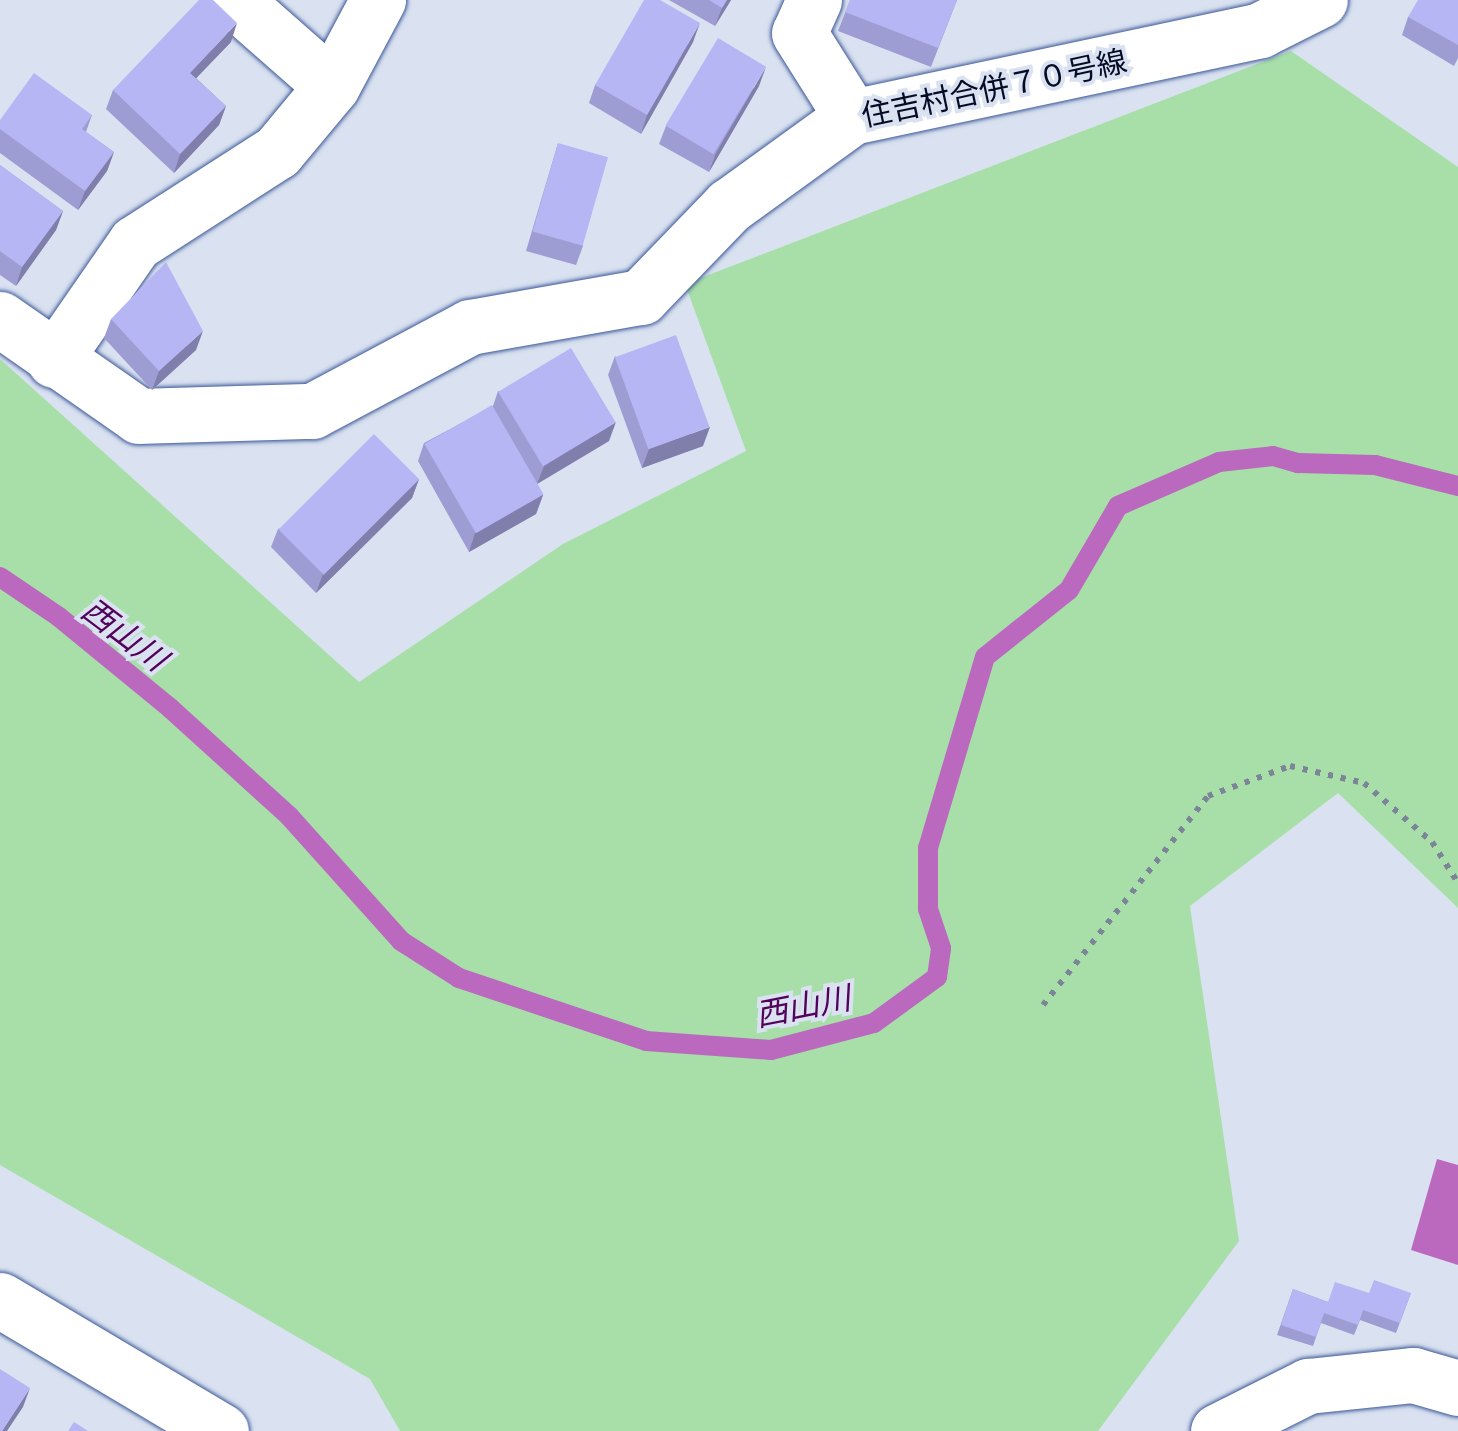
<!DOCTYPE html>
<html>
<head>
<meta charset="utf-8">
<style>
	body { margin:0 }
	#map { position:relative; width:1458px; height:1431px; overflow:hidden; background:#dae2f1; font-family:Merriweather,"Noto Sans JP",serif }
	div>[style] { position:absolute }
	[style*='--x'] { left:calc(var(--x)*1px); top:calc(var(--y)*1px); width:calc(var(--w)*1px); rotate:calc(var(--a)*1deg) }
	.green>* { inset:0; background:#a8dfa9 }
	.water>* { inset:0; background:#ba69bf }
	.stream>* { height:20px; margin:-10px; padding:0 10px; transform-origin:10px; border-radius:10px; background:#ba69bf }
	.path>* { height:6px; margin-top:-3px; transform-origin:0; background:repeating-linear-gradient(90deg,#7c8497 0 5px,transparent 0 13px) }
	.roads { filter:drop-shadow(0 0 2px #3b5797) drop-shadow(0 0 2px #3b5797) }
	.minor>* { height:55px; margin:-27.5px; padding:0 27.5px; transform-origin:27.5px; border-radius:27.5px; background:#fff }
	.tertiary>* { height:55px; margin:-27.5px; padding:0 27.5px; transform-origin:27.5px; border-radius:27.5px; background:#fff }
	.wall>* { inset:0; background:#9d9dd3 }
	.shaded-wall>* { inset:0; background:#807fac }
	.building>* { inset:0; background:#b7b6f5; transform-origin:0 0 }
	span { translate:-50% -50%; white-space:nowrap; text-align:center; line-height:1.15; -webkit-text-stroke:8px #dae2f1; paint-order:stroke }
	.street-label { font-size:30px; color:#040b25 }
	.water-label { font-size:32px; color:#530259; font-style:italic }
</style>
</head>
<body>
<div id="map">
	<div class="green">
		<div style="clip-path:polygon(1291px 51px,1458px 167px,1458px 908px,1338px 793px,1190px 906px,1239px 1241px,1098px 1431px,400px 1431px,370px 1379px,0 1165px,0 359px,359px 682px,563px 544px,746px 451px,685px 284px)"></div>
	</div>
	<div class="water">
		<div style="clip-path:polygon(1437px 1159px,1458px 1165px,1458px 1265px,1411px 1250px)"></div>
	</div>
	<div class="stream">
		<div style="--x:0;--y:577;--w:71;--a:34.1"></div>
		<div style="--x:59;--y:617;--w:144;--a:39.3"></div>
		<div style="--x:170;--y:708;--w:161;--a:42.2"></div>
		<div style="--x:289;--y:816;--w:168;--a:48.1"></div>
		<div style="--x:401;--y:941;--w:69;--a:32.5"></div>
		<div style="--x:459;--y:978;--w:197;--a:18.6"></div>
		<div style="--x:646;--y:1041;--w:125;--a:4.1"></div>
		<div style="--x:771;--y:1050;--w:106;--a:-14.7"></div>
		<div style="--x:874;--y:1023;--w:78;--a:-36.1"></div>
		<div style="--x:937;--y:977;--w:29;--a:-82"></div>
		<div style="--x:941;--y:948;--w:41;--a:-108.4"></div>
		<div style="--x:928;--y:909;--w:61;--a:-90"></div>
		<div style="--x:928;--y:848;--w:199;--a:-73.4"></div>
		<div style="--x:985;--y:657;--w:107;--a:-38.6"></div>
		<div style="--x:1069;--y:590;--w:97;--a:-59.7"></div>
		<div style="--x:1118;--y:506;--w:110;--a:-23.5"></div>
		<div style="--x:1219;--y:462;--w:54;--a:-6.3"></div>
		<div style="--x:1273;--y:456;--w:26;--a:16"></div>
		<div style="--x:1298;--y:463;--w:77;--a:1.5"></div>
		<div style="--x:1375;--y:465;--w:86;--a:14.2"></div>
	</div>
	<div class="path">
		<div style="--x:1043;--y:1005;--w:266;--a:-51.7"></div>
		<div style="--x:1208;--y:796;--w:87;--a:-20.1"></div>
		<div style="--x:1290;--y:766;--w:76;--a:12.9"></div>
		<div style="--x:1364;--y:783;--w:90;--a:40.9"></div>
		<div style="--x:1432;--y:842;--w:49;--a:57.6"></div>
	</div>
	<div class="roads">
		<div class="minor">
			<div style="--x:234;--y:0;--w:130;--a:41.3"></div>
			<div style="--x:332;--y:86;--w:98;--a:-61.9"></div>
			<div style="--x:814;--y:0;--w:36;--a:114"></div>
			<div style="--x:799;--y:33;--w:99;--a:57.8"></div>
			<div style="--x:0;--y:319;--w:169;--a:34.9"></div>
			<div style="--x:139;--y:416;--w:173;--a:-1.7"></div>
			<div style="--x:312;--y:411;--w:179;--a:-28"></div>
			<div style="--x:470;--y:327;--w:174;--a:-10"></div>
			<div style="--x:641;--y:297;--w:127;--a:-46"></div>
			<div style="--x:729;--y:206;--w:152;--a:-35.9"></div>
			<div style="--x:852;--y:117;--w:417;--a:-12"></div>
			<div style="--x:1260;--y:30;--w:67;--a:-26.6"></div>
			<div style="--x:54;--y:360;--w:142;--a:-55.3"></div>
			<div style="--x:135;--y:243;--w:169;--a:-32.7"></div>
			<div style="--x:277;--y:152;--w:86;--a:-50.2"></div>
			<div style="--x:1218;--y:1431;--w:101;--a:-26.6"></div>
			<div style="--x:1308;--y:1386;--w:106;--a:-6"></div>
			<div style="--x:1413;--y:1375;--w:47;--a:16.1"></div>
		</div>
		<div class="tertiary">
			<div style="--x:0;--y:1300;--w:257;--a:30.7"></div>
		</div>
	</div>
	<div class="wall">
		<div style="clip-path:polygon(669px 0,731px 0,715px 26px)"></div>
		<div style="clip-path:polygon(850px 0,957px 0,931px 67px,838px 31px)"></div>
		<div style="clip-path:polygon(1458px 0,1458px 58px,1454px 66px,1402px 35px,1408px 17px)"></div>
		<div style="clip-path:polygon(231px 42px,196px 78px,226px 106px,219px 125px,174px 173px,106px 109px,113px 90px)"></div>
		<div style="clip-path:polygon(693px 42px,641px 134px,589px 103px,595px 85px)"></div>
		<div style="clip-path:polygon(759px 86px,709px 172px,659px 144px,666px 126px)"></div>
		<div style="clip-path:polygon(92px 115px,86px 132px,114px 152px,107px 171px,78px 210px,0 153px,0 120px)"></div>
		<div style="clip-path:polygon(558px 143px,583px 246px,576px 265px,526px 251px)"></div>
		<div style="clip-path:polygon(0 165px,63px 211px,56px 230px,16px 286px,0 275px)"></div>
		<div style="clip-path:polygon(111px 319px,196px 350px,152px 390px,104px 338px)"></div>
		<div style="clip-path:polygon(615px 356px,703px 446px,642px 468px,608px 375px)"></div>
		<div style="clip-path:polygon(498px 391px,609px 441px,537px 484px,543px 495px,536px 514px,469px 552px,418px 461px,424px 443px,493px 406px)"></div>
		<div style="clip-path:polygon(419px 479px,412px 498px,316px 593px,271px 547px,278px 529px)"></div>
		<div style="clip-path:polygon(1293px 1289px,1328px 1302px,1369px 1293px,1411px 1293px,1396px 1333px,1360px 1320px,1354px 1335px,1321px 1323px,1313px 1346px,1277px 1335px)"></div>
	</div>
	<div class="shaded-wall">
		<div style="clip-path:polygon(727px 0,731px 0,715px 26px,722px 8px)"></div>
		<div style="clip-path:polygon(237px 23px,231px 42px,183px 92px,190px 73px)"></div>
		<div style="clip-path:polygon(700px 23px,693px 42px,641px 134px,647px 115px)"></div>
		<div style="clip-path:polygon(766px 67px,759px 86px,709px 172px,716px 153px)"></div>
		<div style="clip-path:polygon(226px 106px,219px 125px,174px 173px,180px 154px)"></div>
		<div style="clip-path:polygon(114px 152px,107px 171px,78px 210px,85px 191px)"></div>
		<div style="clip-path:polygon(63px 211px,56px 230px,16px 286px,22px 267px)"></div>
		<div style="clip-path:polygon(203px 331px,196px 350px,152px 390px,159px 371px)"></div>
		<div style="clip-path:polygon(616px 422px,609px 441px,537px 484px,544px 466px)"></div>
		<div style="clip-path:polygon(710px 427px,703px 446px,642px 468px,649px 449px)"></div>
		<div style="clip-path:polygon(419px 479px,412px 498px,316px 593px,323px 574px)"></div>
		<div style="clip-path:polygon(543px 495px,536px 514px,469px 552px,475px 533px)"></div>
		<div style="clip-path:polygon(30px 1388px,23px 1407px,7px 1431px,2px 1431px)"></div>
	</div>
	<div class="building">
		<div style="clip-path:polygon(199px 0,213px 0,237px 23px,190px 73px,226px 106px,180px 154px,113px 90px)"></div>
		<div style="clip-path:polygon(644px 0,660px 0,700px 23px,647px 115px,595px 85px)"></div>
		<div style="clip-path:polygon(709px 0,727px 0,722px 8px)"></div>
		<div style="clip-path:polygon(850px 0,957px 0,938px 48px,845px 12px)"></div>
		<div style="clip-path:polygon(1418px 0,1458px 0,1458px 45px,1408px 17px)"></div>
		<div style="left:718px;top:38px;width:56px;height:102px;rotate:31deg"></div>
		<div style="clip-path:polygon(34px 73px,92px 115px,82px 129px,114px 152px,85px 191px,0 129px,0 120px)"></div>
		<div style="left:558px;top:143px;width:52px;height:92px;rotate:16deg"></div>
		<div style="clip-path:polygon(0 165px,63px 211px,22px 267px,0 251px)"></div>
		<div style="clip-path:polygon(166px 262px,203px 331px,159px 371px,111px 319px)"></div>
		<div style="left:676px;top:335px;width:98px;height:65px;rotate:70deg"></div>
		<div style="left:571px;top:348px;width:87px;height:85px;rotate:59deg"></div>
		<div style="left:492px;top:405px;width:103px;height:78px;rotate:60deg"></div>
		<div style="left:374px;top:434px;width:64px;height:135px;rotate:45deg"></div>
		<div style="clip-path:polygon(1374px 1280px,1411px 1293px,1400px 1323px,1363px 1310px,1358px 1325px,1324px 1313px,1316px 1337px,1281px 1325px,1293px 1289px,1328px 1302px,1335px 1282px,1369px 1293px)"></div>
		<div style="clip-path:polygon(0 1369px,30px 1388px,2px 1431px,0 1431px)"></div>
		<div style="clip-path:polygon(74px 1422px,88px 1431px,68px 1431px)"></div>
	</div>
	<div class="street-label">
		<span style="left:994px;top:88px;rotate:-12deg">住吉村合併７０号線</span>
	</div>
	<div class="water-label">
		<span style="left:124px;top:635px;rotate:37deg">西山川</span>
		<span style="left:803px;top:1007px;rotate:-11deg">西山川</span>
	</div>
</div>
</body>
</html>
